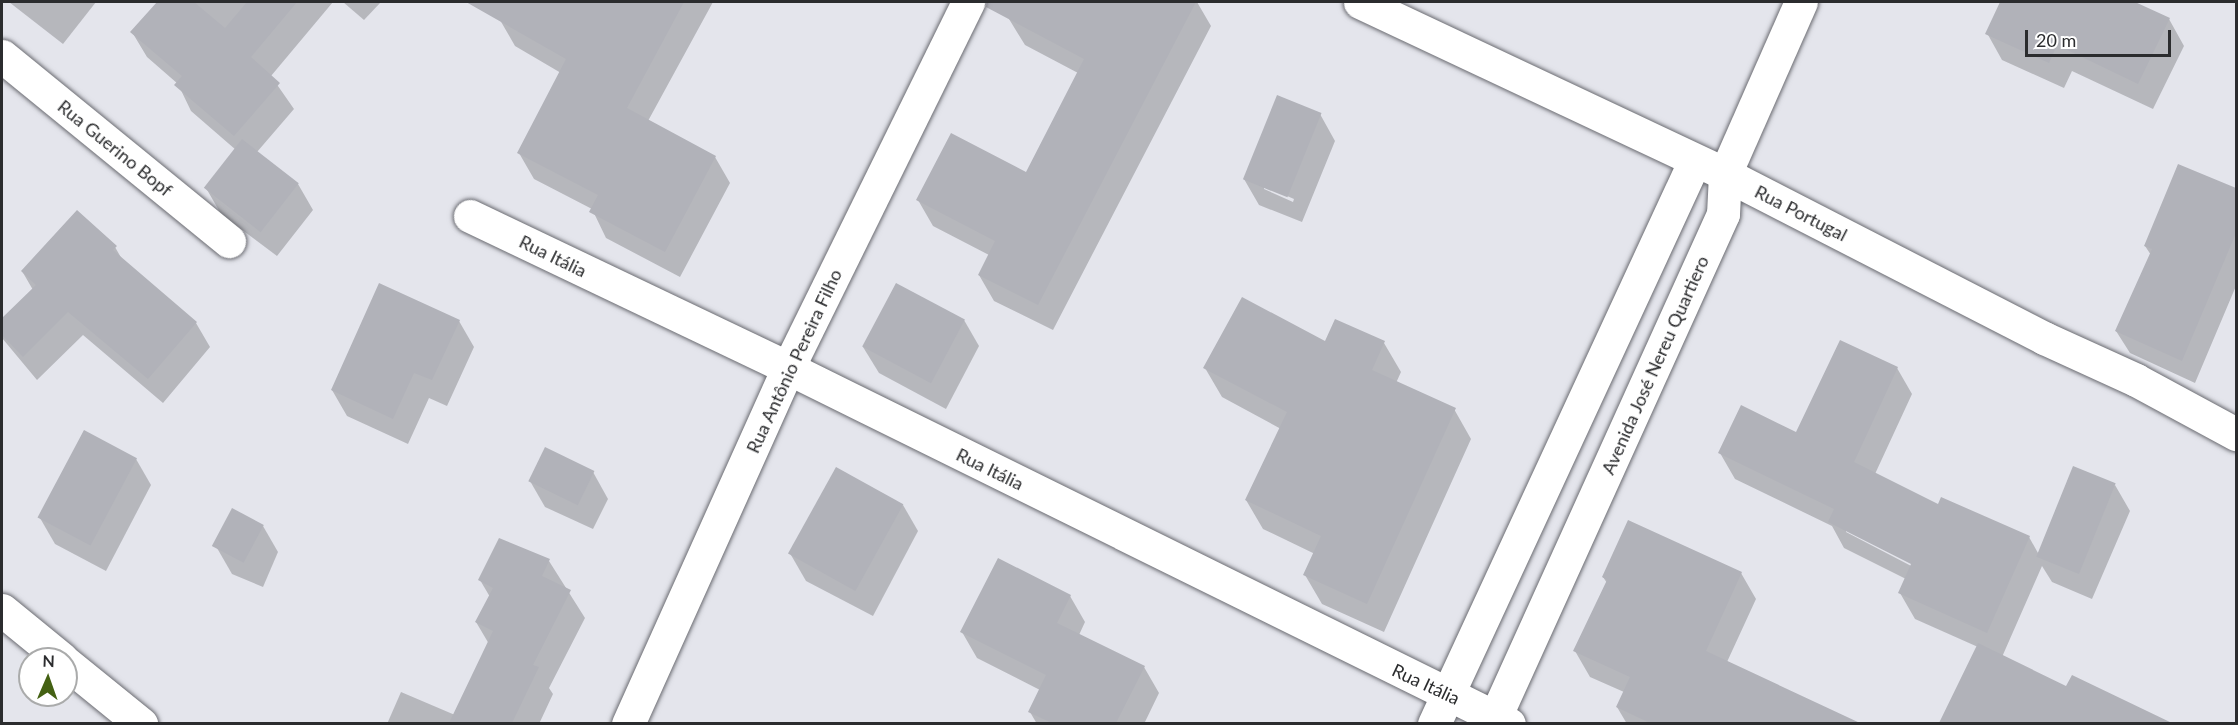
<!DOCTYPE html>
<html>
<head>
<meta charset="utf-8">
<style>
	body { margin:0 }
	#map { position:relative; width:2238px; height:725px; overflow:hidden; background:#e4e5ec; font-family:Lato,sans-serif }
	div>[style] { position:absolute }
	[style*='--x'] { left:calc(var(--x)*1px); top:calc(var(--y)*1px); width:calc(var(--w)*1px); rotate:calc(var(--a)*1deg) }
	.shadow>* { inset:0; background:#0003 }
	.building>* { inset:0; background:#b1b2b9; transform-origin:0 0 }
	.roads { filter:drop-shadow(0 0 2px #6a6b71) drop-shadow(0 0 2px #6a6b71) }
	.minor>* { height:33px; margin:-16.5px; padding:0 16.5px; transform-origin:16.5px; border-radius:16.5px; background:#fff }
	span { translate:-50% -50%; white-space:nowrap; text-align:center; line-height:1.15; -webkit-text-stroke:4.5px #fff; paint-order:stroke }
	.street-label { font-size:18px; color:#2b2c2e }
	.frame { position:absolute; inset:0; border:3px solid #2b2c2e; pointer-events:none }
	.north { position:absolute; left:18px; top:647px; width:60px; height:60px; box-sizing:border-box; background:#fff; border:2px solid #aaabab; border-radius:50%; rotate:2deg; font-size:16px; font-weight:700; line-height:24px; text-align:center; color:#2b2c2e }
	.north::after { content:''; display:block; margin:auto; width:21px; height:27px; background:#446113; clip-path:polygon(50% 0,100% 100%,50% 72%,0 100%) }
	.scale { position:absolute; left:2025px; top:30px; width:146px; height:27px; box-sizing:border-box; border:3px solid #2b2c2e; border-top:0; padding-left:8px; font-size:18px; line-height:21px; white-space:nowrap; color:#2b2c2e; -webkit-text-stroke:4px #fff; paint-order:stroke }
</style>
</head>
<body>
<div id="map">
	<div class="shadow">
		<div style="clip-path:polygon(9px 2px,96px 2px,63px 44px)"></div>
		<div style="clip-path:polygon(159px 2px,333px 2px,271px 76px,294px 109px,257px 152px,298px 184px,313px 210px,277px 256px,221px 214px,206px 188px,236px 150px,191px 111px,178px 84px,147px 57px,132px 32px)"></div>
		<div style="clip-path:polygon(343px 2px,381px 2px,364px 20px)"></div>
		<div style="clip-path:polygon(511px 2px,713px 2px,648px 121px,715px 157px,730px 183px,680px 277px,606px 238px,592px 209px,534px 179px,519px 153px,561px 73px,515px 46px,500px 20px)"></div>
		<div style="clip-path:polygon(1019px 2px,1197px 2px,1211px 26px,1053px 330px,994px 301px,979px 275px,989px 255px,933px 226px,918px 200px,1027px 174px,1078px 73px,1025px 45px,1009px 19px)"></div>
		<div style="clip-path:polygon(2002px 2px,2131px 2px,2169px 19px,2184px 46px,2153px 109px,2072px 71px,2064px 88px,2002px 60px,1987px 33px)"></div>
		<div style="clip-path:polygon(evenodd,1320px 114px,1335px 141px,1302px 222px,1259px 205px,1244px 179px,1320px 114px,1264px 186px,1294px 199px,1293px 202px,1264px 189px,1264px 186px)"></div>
		<div style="clip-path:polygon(2179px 166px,2236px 190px,2236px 286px,2195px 383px,2130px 353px,2116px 331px,2151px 255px,2145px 246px)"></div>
		<div style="clip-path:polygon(115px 247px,123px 261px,196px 323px,210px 347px,163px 403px,83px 335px,37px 380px,2px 338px,2px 321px,33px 290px,22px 271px)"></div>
		<div style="clip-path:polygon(964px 320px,979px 346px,946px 409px,879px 373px,863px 347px)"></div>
		<div style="clip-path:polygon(459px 321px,474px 347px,447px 406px,429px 398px,408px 444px,347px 416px,332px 390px)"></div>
		<div style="clip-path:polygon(1326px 343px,1384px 343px,1401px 372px,1396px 383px,1454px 409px,1471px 439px,1384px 632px,1322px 604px,1305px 575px,1315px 554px,1263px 529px,1246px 500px,1281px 429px,1222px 397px,1205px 368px)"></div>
		<div style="clip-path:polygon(evenodd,1897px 368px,1912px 394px,1875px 474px,1939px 506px,2029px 537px,2038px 553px,2115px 485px,2130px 511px,2092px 599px,2052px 582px,2042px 566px,2002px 657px,2067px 688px,2144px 712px,2151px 724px,1940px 724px,1978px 647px,1915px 619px,1900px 593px,1906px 579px,1844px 548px,1832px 526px,1735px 479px,1720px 453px,1797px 434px,1897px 368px,1846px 529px,1919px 566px,1917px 569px,1846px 532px,1846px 529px)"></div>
		<div style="clip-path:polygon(136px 459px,151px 485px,106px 571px,55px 544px,40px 518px)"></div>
		<div style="clip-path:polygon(593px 472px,608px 499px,593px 529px,545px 507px,530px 481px)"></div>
		<div style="clip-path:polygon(903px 505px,918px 531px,873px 616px,806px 581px,791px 555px)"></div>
		<div style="clip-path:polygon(263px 526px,278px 552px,263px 587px,232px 574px,217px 548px)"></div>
		<div style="clip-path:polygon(549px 561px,585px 618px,549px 688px,553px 694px,539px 724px,387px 724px,401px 692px,455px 715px,489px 644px,476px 622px,490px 597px,480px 580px)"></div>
		<div style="clip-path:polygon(1741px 573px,1756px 599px,1727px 662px,1840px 715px,1844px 724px,1627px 724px,1617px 707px,1624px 692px,1590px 677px,1575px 651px,1607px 583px,1603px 577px)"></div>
		<div style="clip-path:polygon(1070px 596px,1085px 622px,1079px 635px,1144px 667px,1159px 693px,1144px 724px,1037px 724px,1030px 712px,1040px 690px,977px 658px,962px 632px)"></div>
	</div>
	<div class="building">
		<div style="clip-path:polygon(157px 2px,194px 2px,225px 28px,247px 2px,297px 2px,251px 57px,280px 83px,234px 136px,174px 85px,182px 76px,130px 32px)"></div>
		<div style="clip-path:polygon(466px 2px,684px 2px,627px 108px,716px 156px,665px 252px,589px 212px,598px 195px,517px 153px,566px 59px)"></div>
		<div style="clip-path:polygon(987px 2px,1196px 2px,1038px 305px,978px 275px,995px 241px,916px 200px,951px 133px,1026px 172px,1084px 59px,986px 7px)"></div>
		<div style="clip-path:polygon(2000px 2px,2135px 2px,2170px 18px,2138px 84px,2057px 45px,2049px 63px,1985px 34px)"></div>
		<div style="left:1277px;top:95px;width:48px;height:91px;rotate:22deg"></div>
		<div style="left:242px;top:139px;width:72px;height:62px;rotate:38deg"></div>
		<div style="clip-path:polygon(2178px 164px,2236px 188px,2236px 233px,2182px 361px,2115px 331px,2152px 249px,2144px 246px)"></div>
		<div style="clip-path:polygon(77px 210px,117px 246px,113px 250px,197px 322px,148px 379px,68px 312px,23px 357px,2px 335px,2px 318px,36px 285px,21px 271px)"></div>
		<div style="clip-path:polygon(379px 283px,460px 320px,432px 380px,414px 373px,393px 419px,331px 390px)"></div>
		<div style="left:896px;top:283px;width:78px;height:72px;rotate:28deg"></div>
		<div style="clip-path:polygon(1242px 297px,1325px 341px,1335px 319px,1385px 341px,1372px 370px,1456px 408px,1367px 604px,1303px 575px,1321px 536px,1245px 500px,1287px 412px,1203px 368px)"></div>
		<div style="clip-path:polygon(1840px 340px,1898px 367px,1854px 462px,1938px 504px,1941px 497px,2030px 536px,1987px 633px,1898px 593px,1911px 564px,1828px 522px,1834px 509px,1718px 453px,1741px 405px,1796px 432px)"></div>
		<div style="left:84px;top:430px;width:60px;height:99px;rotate:28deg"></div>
		<div style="left:545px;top:447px;width:55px;height:38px;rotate:26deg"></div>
		<div style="left:2073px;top:466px;width:46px;height:98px;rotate:22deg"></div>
		<div style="left:836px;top:467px;width:77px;height:99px;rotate:29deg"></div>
		<div style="left:232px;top:508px;width:36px;height:43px;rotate:28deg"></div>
		<div style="clip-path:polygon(1628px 520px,1742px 572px,1706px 651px,1860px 723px,1650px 723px,1616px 707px,1630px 677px,1573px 651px,1607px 580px,1602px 577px)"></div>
		<div style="clip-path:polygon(499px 538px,550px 559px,542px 576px,571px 590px,533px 665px,539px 667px,512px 723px,449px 723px,493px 631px,475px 622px,493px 588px,478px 580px)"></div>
		<div style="clip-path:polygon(998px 558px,1071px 595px,1057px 623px,1145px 666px,1116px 723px,1052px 723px,1028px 712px,1046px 675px,960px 632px)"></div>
		<div style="clip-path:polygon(1978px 643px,2066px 686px,2072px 675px,2172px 723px,1939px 723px)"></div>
	</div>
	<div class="roads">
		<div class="minor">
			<div style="--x:1360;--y:2;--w:403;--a:25.2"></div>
			<div style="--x:1725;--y:174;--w:359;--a:27.2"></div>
			<div style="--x:2044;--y:338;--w:101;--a:24.5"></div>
			<div style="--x:2136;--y:380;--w:114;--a:28.4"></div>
			<div style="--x:2;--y:56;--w:293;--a:39.2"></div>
			<div style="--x:470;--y:216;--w:352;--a:25.5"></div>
			<div style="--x:788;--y:368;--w:804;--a:26.28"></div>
			<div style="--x:2;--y:610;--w:77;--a:39.2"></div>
			<div style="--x:66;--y:663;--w:97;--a:39.1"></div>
			<div style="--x:628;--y:724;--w:390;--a:-65.8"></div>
			<div style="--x:788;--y:368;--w:408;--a:-63.8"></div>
			<div style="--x:1434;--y:724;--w:621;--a:-65.17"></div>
			<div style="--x:1492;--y:724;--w:560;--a:-65.63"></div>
			<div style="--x:1723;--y:214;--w:40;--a:-87.1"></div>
			<div style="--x:1725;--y:174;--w:188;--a:-66.2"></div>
		</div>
	</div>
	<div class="street-label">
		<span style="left:115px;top:148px;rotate:39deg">Rua Guerino Bopf</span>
		<span style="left:1801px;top:213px;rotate:27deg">Rua Portugal</span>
		<span style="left:553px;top:256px;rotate:26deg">Rua Itália</span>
		<span style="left:794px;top:361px;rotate:-65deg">Rua Antônio Pereira Filho</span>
		<span style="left:1655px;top:365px;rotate:-66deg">Avenida José Nereu Quartiero</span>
		<span style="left:990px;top:469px;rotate:26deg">Rua Itália</span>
		<span style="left:1426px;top:684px;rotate:25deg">Rua Itália</span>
	</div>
	<div class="frame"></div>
	<div class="north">N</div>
	<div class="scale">20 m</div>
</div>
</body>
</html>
